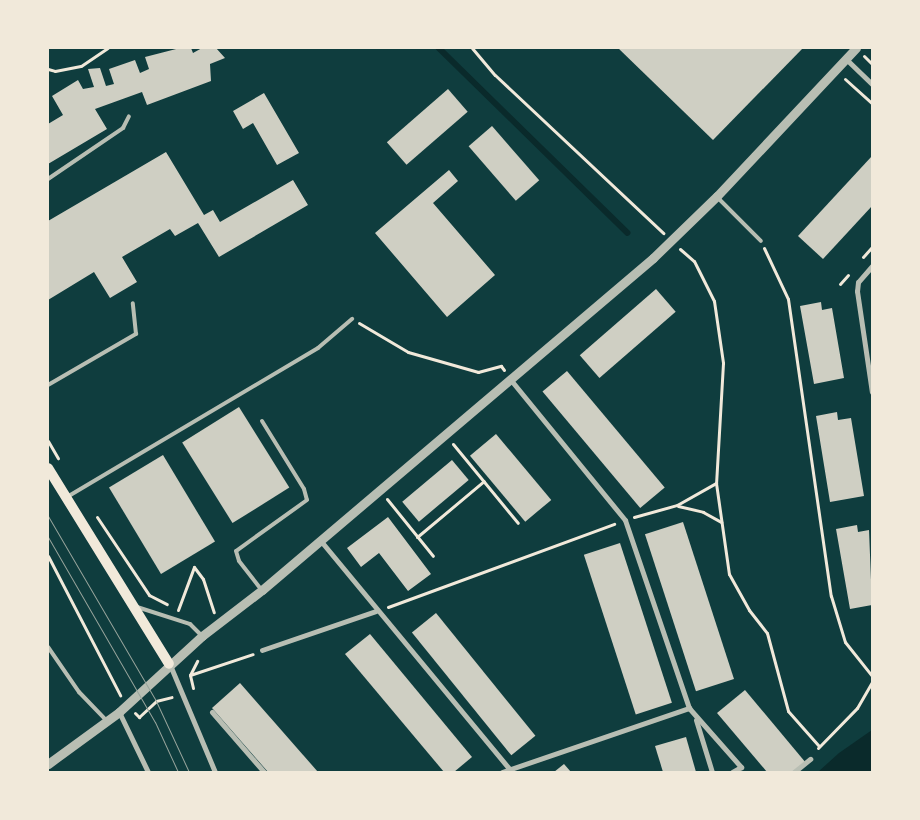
<!DOCTYPE html>
<html>
<head>
<meta charset="utf-8">
<style>
	body { margin:0 }
	#map { position:relative; width:920px; height:820px; overflow:hidden; background:#0f3d3e; font-family:"DM Sans",sans-serif }
	div>[style] { position:absolute }
	[style*='--x'] { left:calc(var(--x)*1px); top:calc(var(--y)*1px); width:calc(var(--w)*1px); rotate:calc(var(--a)*1deg) }
	.water>* { inset:0; background:#0a2a2b }
	.stream>* { height:5.5px; margin:-2.75px; padding:0 2.75px; transform-origin:2.75px; border-radius:2.75px; background:#0a2a2b }
	.building>* { inset:0; background:#cfcfc3; transform-origin:0 0 }
	.path>* { height:3px; margin:-1.5px; padding:0 1.5px; transform-origin:1.5px; border-radius:1.5px; background:#f1e9da }
	.service>* { height:4px; margin:-2px; padding:0 2px; transform-origin:2px; border-radius:2px; background:#b8beb3 }
	.minor>* { height:5px; margin:-2.5px; padding:0 2.5px; transform-origin:2.5px; border-radius:2.5px; background:#b8beb3 }
	.tertiary>* { height:9px; margin:-4.5px; padding:0 4.5px; transform-origin:4.5px; border-radius:4.5px; background:#b8beb3 }
	.secondary>* { height:10px; margin:-5px; padding:0 5px; transform-origin:5px; border-radius:5px; background:#f1e9da }
	.tram>* { height:1px; margin:-0.5px; padding:0 0.5px; transform-origin:0.5px; border-radius:0.5px; background:#97a49c }
	span { translate:-50% -50%; white-space:nowrap; text-align:center; line-height:1.15; -webkit-text-stroke:4px #f1e9da; paint-order:stroke }
	.frame { position:absolute; inset:0; border:49px solid #f1e9da; pointer-events:none }
</style>
</head>
<body>
<div id="map">
	<div class="water">
		<div style="clip-path:polygon(872px 730px,872px 772px,818px 772px,839px 753px)"></div>
	</div>
	<div class="stream">
		<div style="--x:439;--y:48;--w:264;--a:44.4"></div>
	</div>
	<div class="building">
		<div style="clip-path:polygon(180px 48px,191px 48px,193px 53px,202px 48px,216px 48px,225px 58px,210px 64px,211px 81px,147px 105px,142px 92px,95px 109px,107px 129px,48px 164px,48px 124px,63px 115px,52px 96px,78px 80px,83px 89px,94px 87px,88px 69px,100px 68px,106px 86px,114px 84px,109px 69px,135px 60px,140px 73px,149px 69px,145px 57px)"></div>
		<div style="clip-path:polygon(618px 48px,803px 48px,713px 140px)"></div>
		<div style="left:448px;top:89px;width:30px;height:81px;rotate:49deg"></div>
		<div style="clip-path:polygon(264px 93px,299px 153px,277px 165px,253px 123px,243px 129px,233px 111px)"></div>
		<div style="left:492px;top:126px;width:72px;height:31px;rotate:49deg"></div>
		<div style="clip-path:polygon(166px 152px,204px 215px,213px 210px,220px 222px,293px 180px,308px 205px,219px 257px,198px 223px,175px 236px,170px 229px,122px 257px,137px 282px,110px 298px,94px 272px,48px 300px,48px 221px)"></div>
		<div style="clip-path:polygon(872px 156px,872px 206px,823px 259px,798px 236px)"></div>
		<div style="clip-path:polygon(449px 170px,458px 181px,433px 203px,495px 275px,447px 317px,375px 233px)"></div>
		<div style="left:656px;top:289px;width:30px;height:101px;rotate:49deg"></div>
		<div style="clip-path:polygon(821px 302px,822px 310px,832px 308px,844px 378px,814px 384px,800px 306px)"></div>
		<div style="left:567px;top:371px;width:152px;height:32px;rotate:50deg"></div>
		<div style="left:239px;top:407px;width:95px;height:67px;rotate:58deg"></div>
		<div style="clip-path:polygon(837px 412px,838px 420px,851px 418px,864px 496px,830px 502px,816px 416px)"></div>
		<div style="left:496px;top:434px;width:86px;height:34px;rotate:50deg"></div>
		<div style="left:163px;top:455px;width:101px;height:63px;rotate:59deg"></div>
		<div style="left:452px;top:460px;width:26px;height:65px;rotate:50deg"></div>
		<div style="clip-path:polygon(388px 517px,431px 574px,408px 591px,379px 553px,361px 567px,347px 548px)"></div>
		<div style="left:683px;top:522px;width:165px;height:40px;rotate:72deg"></div>
		<div style="clip-path:polygon(857px 525px,858px 532px,869px 530px,872px 605px,850px 609px,836px 529px)"></div>
		<div style="left:620px;top:543px;width:168px;height:38px;rotate:72deg"></div>
		<div style="left:436px;top:613px;width:158px;height:31px;rotate:51deg"></div>
		<div style="clip-path:polygon(370px 634px,472px 757px,454px 772px,444px 772px,345px 654px)"></div>
		<div style="clip-path:polygon(240px 683px,318px 772px,268px 772px,212px 708px)"></div>
		<div style="clip-path:polygon(745px 690px,806px 763px,794px 772px,767px 772px,717px 713px)"></div>
		<div style="clip-path:polygon(686px 737px,696px 772px,663px 772px,655px 746px)"></div>
		<div style="clip-path:polygon(564px 764px,571px 772px,554px 772px)"></div>
	</div>
	<div class="path">
		<div style="--x:472;--y:48;--w:35;--a:50"></div>
		<div style="--x:495;--y:75;--w:231;--a:43.2"></div>
		<div style="--x:864;--y:56;--w:11;--a:45"></div>
		<div style="--x:48;--y:69;--w:7;--a:16"></div>
		<div style="--x:55;--y:71;--w:26;--a:-11"></div>
		<div style="--x:81;--y:66;--w:32;--a:-34"></div>
		<div style="--x:845;--y:79;--w:36;--a:42"></div>
		<div style="--x:764;--y:248;--w:56;--a:64.8"></div>
		<div style="--x:788;--y:299;--w:300;--a:81.8"></div>
		<div style="--x:831;--y:596;--w:48;--a:73.1"></div>
		<div style="--x:845;--y:642;--w:43;--a:51.5"></div>
		<div style="--x:680;--y:249;--w:18;--a:41"></div>
		<div style="--x:694;--y:261;--w:45;--a:63.4"></div>
		<div style="--x:714;--y:301;--w:63;--a:81.7"></div>
		<div style="--x:723;--y:363;--w:120;--a:93.3"></div>
		<div style="--x:716;--y:483;--w:92;--a:81.9"></div>
		<div style="--x:729;--y:574;--w:41;--a:60.9"></div>
		<div style="--x:749;--y:610;--w:29;--a:52"></div>
		<div style="--x:767;--y:633;--w:81;--a:74.9"></div>
		<div style="--x:788;--y:711;--w:47;--a:48.5"></div>
		<div style="--x:863;--y:257;--w:13;--a:-48"></div>
		<div style="--x:840;--y:284;--w:12;--a:-48"></div>
		<div style="--x:359;--y:323;--w:57;--a:30.6"></div>
		<div style="--x:408;--y:352;--w:73;--a:15.9"></div>
		<div style="--x:478;--y:372;--w:24;--a:-15"></div>
		<div style="--x:501;--y:366;--w:5;--a:53"></div>
		<div style="--x:48;--y:441;--w:20;--a:60"></div>
		<div style="--x:453;--y:444;--w:102;--a:50.6"></div>
		<div style="--x:387;--y:499;--w:73;--a:51.1"></div>
		<div style="--x:678;--y:506;--w:26;--a:13"></div>
		<div style="--x:703;--y:512;--w:21;--a:29"></div>
		<div style="--x:97;--y:517;--w:94;--a:56.3"></div>
		<div style="--x:149;--y:595;--w:20;--a:27"></div>
		<div style="--x:634;--y:517;--w:45;--a:-15.6"></div>
		<div style="--x:677;--y:505;--w:45;--a:-29.4"></div>
		<div style="--x:417;--y:537;--w:87;--a:-39.9"></div>
		<div style="--x:48;--y:556;--w:157;--a:62.6"></div>
		<div style="--x:194;--y:567;--w:15;--a:53"></div>
		<div style="--x:203;--y:579;--w:35;--a:72"></div>
		<div style="--x:388;--y:607;--w:241;--a:-20.2"></div>
		<div style="--x:178;--y:610;--w:46;--a:-69.6"></div>
		<div style="--x:190;--y:675;--w:16;--a:-63"></div>
		<div style="--x:193;--y:688;--w:13;--a:-103"></div>
		<div style="--x:190;--y:675;--w:66;--a:-18.4"></div>
		<div style="--x:135;--y:713;--w:6;--a:45"></div>
		<div style="--x:139;--y:717;--w:23;--a:-43"></div>
		<div style="--x:156;--y:701;--w:16;--a:-14"></div>
		<div style="--x:818;--y:748;--w:56;--a:-45.7"></div>
		<div style="--x:857;--y:708;--w:30;--a:-60"></div>
	</div>
	<div class="service">
		<div style="--x:48;--y:179;--w:91;--a:-34.2"></div>
		<div style="--x:123;--y:128;--w:13;--a:-63"></div>
		<div style="--x:717;--y:197;--w:62;--a:45"></div>
		<div style="--x:48;--y:385;--w:102;--a:-30.1"></div>
		<div style="--x:136;--y:334;--w:31;--a:-96"></div>
		<div style="--x:262;--y:421;--w:80;--a:58.3"></div>
		<div style="--x:304;--y:489;--w:11;--a:75"></div>
		<div style="--x:307;--y:500;--w:87;--a:144.3"></div>
		<div style="--x:236;--y:551;--w:10;--a:73"></div>
		<div style="--x:239;--y:561;--w:37;--a:52"></div>
		<div style="--x:67;--y:497;--w:292;--a:-30.7"></div>
		<div style="--x:318;--y:348;--w:45;--a:-40.5"></div>
		<div style="--x:137;--y:607;--w:56;--a:17.8"></div>
		<div style="--x:190;--y:624;--w:17;--a:45"></div>
		<div style="--x:48;--y:647;--w:55;--a:55.4"></div>
		<div style="--x:79;--y:692;--w:39;--a:46"></div>
	</div>
	<div class="minor">
		<div style="--x:846;--y:59;--w:36;--a:44"></div>
		<div style="--x:872;--y:266;--w:21;--a:131"></div>
		<div style="--x:858;--y:282;--w:9;--a:96"></div>
		<div style="--x:857;--y:291;--w:102;--a:81.6"></div>
		<div style="--x:510;--y:379;--w:182;--a:50.8"></div>
		<div style="--x:625;--y:520;--w:199;--a:71.2"></div>
		<div style="--x:689;--y:708;--w:79;--a:48.6"></div>
		<div style="--x:741;--y:767;--w:10;--a:151"></div>
		<div style="--x:320;--y:540;--w:301;--a:50.4"></div>
		<div style="--x:262;--y:650;--w:120;--a:-18.9"></div>
		<div style="--x:170;--y:665;--w:116;--a:67.2"></div>
		<div style="--x:119;--y:712;--w:67;--a:64.2"></div>
		<div style="--x:212;--y:712;--w:79;--a:49.1"></div>
		<div style="--x:696;--y:720;--w:54;--a:72.9"></div>
		<div style="--x:502;--y:772;--w:198;--a:-18.9"></div>
		<div style="--x:794;--y:772;--w:21;--a:-39"></div>
	</div>
	<div class="tertiary">
		<div style="--x:48;--y:764;--w:88;--a:-36.2"></div>
		<div style="--x:119;--y:712;--w:113;--a:-42.5"></div>
		<div style="--x:202;--y:636;--w:76;--a:-37.5"></div>
		<div style="--x:262;--y:590;--w:513;--a:-40.33"></div>
		<div style="--x:653;--y:258;--w:89;--a:-44.1"></div>
		<div style="--x:717;--y:196;--w:203;--a:-46.8"></div>
	</div>
	<div class="secondary">
		<div style="--x:48;--y:468;--w:230;--a:58.3"></div>
	</div>
	<div class="tram">
		<div style="--x:48;--y:516;--w:214;--a:59.7"></div>
		<div style="--x:156;--y:701;--w:78;--a:65.1"></div>
		<div style="--x:48;--y:537;--w:214;--a:60"></div>
		<div style="--x:155;--y:722;--w:55;--a:65.3"></div>
	</div>
	<div class="frame"></div>
</div>
</body>
</html>
